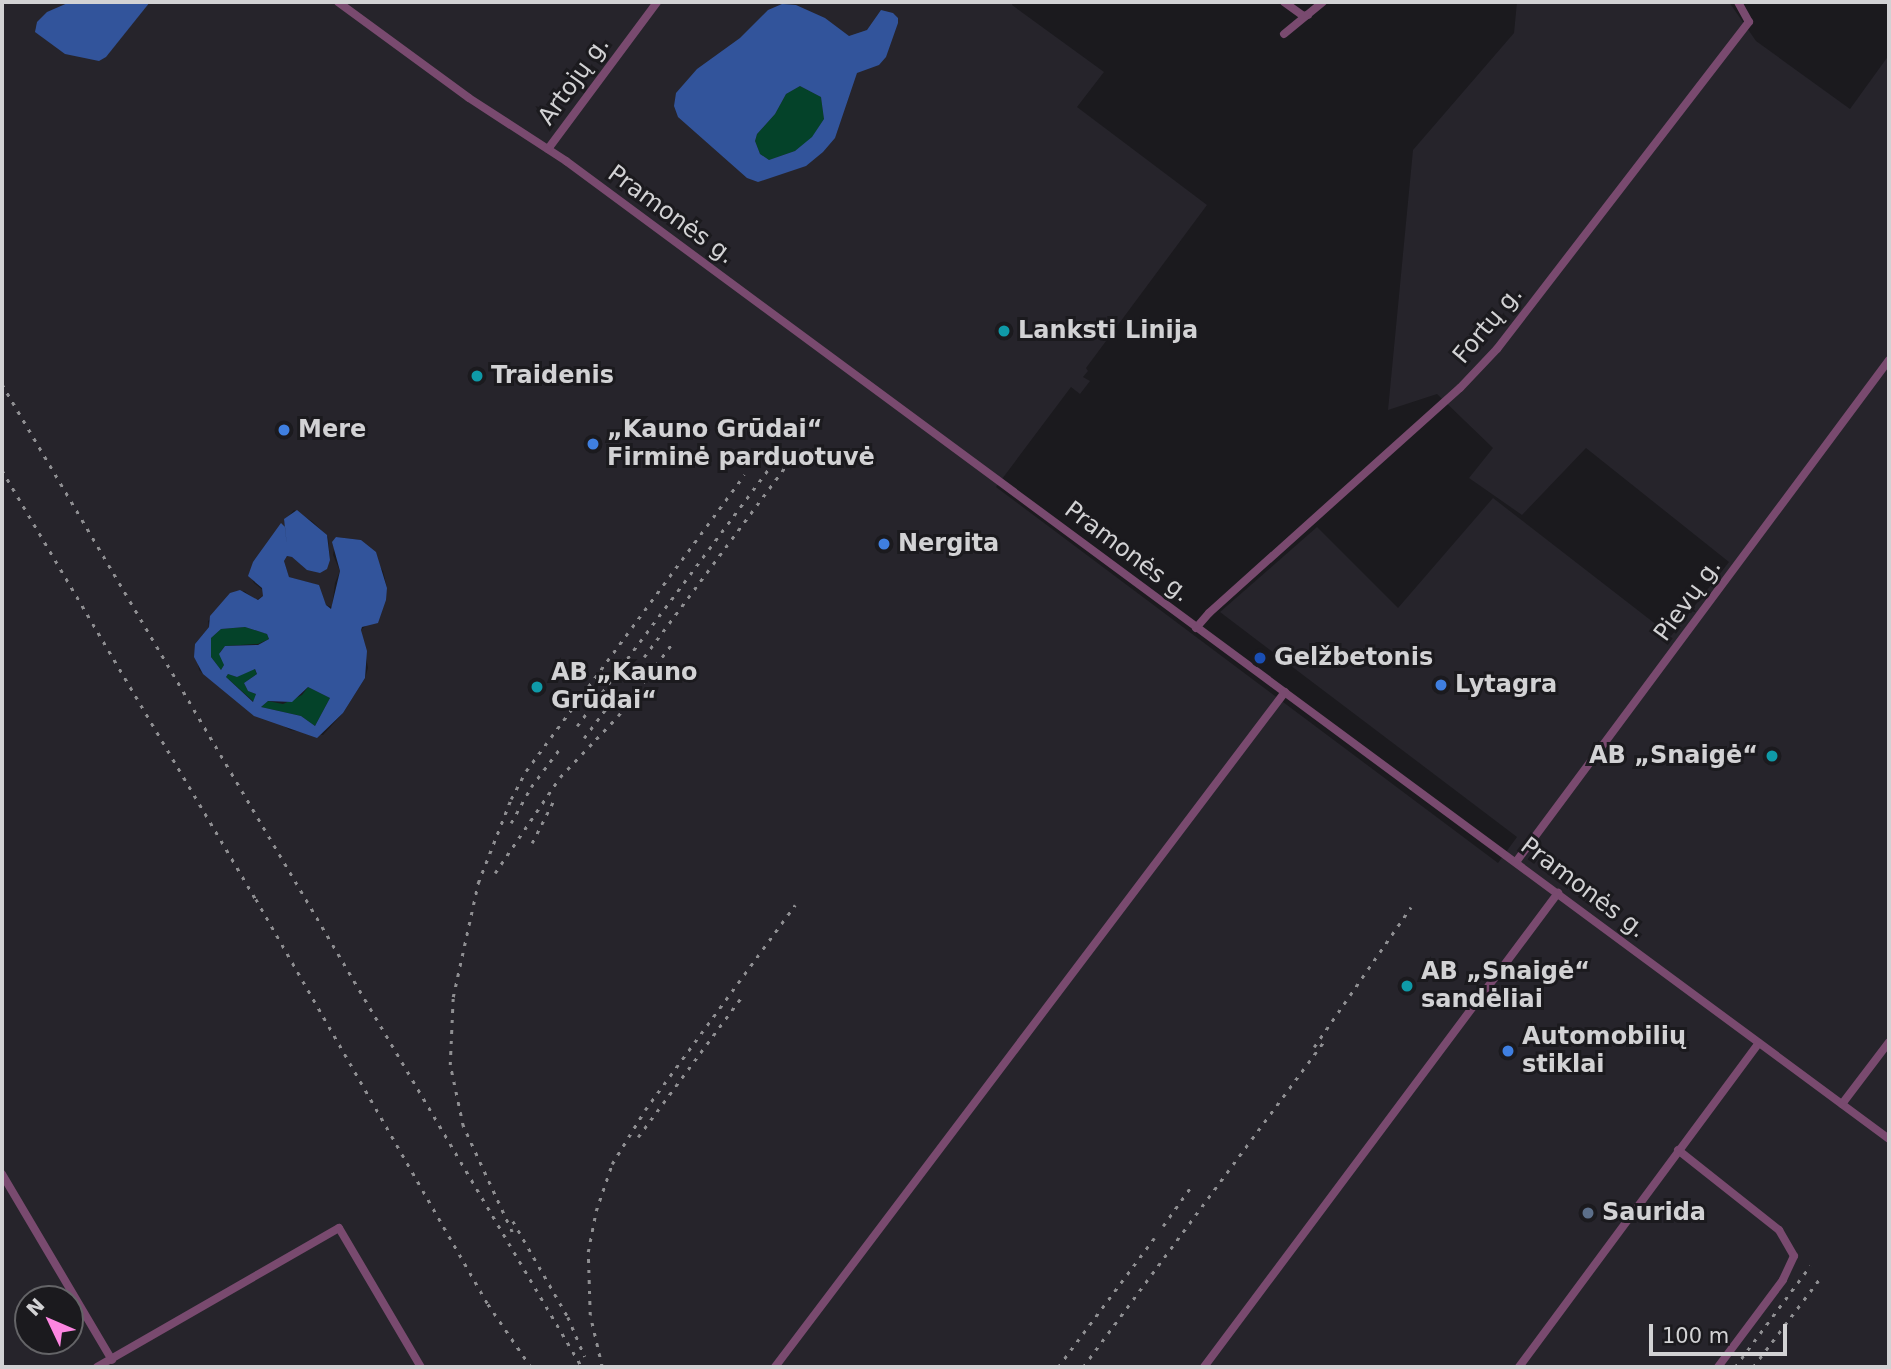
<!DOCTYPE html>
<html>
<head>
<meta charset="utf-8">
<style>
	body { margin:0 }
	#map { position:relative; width:1891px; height:1369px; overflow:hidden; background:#1b1a1e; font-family:"DejaVu Sans",sans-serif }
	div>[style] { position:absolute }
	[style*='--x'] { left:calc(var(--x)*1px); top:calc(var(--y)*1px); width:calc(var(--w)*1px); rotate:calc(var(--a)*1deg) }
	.built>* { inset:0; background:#26242b }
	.green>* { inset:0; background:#044229 }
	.water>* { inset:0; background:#32549b }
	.street>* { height:8px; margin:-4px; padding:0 4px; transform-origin:4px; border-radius:4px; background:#794a6f }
	.rail>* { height:2.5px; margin-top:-1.25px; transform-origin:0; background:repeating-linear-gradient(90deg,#8f8f92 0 3.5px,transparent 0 10.5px) }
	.dots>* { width:19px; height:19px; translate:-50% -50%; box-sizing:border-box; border:4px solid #1b1a1e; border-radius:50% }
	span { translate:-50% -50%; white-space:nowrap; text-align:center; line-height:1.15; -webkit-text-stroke:6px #1b1a1e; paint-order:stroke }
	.street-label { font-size:24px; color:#d2d2d4 }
	.poi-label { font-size:24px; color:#d2d2d4; font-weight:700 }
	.left { translate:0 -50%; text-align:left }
	.right { translate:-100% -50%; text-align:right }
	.frame { position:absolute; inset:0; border:4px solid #d2d2d4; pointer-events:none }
	.north { position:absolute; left:14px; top:1285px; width:70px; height:70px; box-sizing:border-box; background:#1b1a1e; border:2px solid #646467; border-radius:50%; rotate:314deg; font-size:19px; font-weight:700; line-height:28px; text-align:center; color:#d2d2d4 }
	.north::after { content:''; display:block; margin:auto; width:24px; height:32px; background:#fd86e1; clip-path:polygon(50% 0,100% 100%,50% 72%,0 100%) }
	.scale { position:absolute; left:1649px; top:1324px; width:138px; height:32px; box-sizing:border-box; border:4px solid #d2d2d4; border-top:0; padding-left:9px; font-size:21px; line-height:24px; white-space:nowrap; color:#d2d2d4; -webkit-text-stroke:5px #1b1a1e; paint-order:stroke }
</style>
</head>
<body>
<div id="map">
	<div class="built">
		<div style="clip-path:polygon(evenodd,2px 2px,1013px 2px,1012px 5px,1104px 72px,1077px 107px,1207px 205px,1086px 368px,1088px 371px,1083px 377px,1090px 381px,1080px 394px,1071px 387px,996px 487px,1498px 863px,1517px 837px,1220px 612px,1317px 527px,1398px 608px,1493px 498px,1671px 636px,1729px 562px,1586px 448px,1522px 515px,1469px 478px,1493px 448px,1437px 394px,1388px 410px,1413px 150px,1514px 33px,1517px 2px,1729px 2px,1756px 41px,1850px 109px,1889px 55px,1889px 1367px,2px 1367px,2px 2px,294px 510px,313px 522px,328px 537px,330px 560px,308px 570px,292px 557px,287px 556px,284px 561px,289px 577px,314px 584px,326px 605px,332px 607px,335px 583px,340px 571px,333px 555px,336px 537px,361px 540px,383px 571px,387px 588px,381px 613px,361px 630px,368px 668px,365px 678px,343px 713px,323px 735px,290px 730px,203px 674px,199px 670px,195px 644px,209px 627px,208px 621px,244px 591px,256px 600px,263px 596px,264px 591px,254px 583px,249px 573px,285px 530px,287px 546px,287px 530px,284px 521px,294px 510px,2px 2px,28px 1299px,70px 1299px,70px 1341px,28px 1341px,28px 1299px)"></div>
	</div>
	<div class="green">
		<div style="clip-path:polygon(800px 86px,821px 97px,824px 119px,812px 138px,795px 151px,769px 160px,760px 154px,755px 141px,757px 134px,775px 114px,786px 94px)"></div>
		<div style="clip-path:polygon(245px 627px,267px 634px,269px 639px,258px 644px,225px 646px,220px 652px,224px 665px,221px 670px,211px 657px,211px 638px,221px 629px)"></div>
		<div style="clip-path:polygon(254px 668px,257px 674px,244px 683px,248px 691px,256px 694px,254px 702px,226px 677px,228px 674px,237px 677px)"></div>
		<div style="clip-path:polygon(308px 687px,330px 698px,315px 726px,301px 716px,261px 707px,268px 701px,283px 704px,302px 695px)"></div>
	</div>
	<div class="water">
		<div style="clip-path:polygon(70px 2px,150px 2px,106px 57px,99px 61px,65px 54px,35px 32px,37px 22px,47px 12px)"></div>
		<div style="clip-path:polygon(evenodd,782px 4px,796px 5px,825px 18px,849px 36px,867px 30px,881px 10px,893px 13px,898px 18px,898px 23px,886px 57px,879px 65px,857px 73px,835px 138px,823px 152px,806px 166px,758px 182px,747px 178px,678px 117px,674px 106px,676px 93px,697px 69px,740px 38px,768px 10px,782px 4px,800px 86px,821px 97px,824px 119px,812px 137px,795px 151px,769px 160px,760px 154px,755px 141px,757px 134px,775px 114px,786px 94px,800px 86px)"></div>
		<div style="clip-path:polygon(evenodd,297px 510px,327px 535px,330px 560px,327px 569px,320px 573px,307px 570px,292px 557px,287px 556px,284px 561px,289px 577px,319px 585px,326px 605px,331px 609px,340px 571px,332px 542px,336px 537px,361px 540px,376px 552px,387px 588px,386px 600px,378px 623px,362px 627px,361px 630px,367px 651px,365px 678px,343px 713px,317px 738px,254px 716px,203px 674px,194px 657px,195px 644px,209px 627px,210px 616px,230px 593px,240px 590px,258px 600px,263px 596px,262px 588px,248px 576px,253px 562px,281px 523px,285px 527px,287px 546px,284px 519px,297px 510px,245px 627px,267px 634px,269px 639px,258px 645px,225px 646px,219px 654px,224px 665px,221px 670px,211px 657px,211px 638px,221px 629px,245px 627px,297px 510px,255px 669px,257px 674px,244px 683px,248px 691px,256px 694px,253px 702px,226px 677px,228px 674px,237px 677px,255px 669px,297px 510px,308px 687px,330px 698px,315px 726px,301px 716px,261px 707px,268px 701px,292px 702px,308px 687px)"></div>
	</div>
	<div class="street">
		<div style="--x:338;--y:2;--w:162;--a:36.2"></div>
		<div style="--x:469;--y:98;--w:116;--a:33"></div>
		<div style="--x:566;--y:161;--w:1645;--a:36.47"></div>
		<div style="--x:1284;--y:2;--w:24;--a:36"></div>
		<div style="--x:1303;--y:16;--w:5;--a:-11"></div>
		<div style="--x:1284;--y:34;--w:50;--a:-39.4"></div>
		<div style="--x:548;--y:149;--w:183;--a:-53.4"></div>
		<div style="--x:1196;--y:628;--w:20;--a:-49"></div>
		<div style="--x:1209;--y:613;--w:337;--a:-41.9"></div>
		<div style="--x:1460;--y:388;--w:54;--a:-46.5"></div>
		<div style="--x:1497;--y:349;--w:413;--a:-52.4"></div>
		<div style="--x:1749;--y:22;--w:23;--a:-119"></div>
		<div style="--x:1516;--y:862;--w:625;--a:-53.39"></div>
		<div style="--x:1842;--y:1104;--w:78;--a:-52.8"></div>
		<div style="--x:1678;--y:1150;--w:129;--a:38.4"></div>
		<div style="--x:1779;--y:1230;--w:30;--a:60"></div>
		<div style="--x:1794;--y:1256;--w:26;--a:115"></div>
		<div style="--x:1783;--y:1280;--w:109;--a:126.8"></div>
		<div style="--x:2;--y:1174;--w:216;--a:59.4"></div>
		<div style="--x:97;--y:1367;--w:279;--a:-29.9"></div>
		<div style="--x:339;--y:1228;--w:161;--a:59.5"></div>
		<div style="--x:775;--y:1367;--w:846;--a:-52.93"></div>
		<div style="--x:1204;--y:1367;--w:592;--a:-53.25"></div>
		<div style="--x:1519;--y:1367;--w:403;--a:-53.5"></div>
	</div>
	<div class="rail">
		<div style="--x:2;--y:384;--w:1141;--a:59.46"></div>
		<div style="--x:2;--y:470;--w:499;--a:59.4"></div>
		<div style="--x:256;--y:899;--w:467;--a:60.2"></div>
		<div style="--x:488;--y:1304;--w:76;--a:55.7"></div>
		<div style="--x:644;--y:657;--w:243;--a:-53.4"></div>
		<div style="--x:577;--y:726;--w:338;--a:-53.3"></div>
		<div style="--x:584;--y:738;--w:45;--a:-53.1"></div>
		<div style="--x:511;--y:823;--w:41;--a:-60.9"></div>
		<div style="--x:531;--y:787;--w:50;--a:-53.1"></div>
		<div style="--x:532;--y:843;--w:46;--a:-62.9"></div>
		<div style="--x:495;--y:873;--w:116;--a:-55.9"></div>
		<div style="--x:560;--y:777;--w:84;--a:-46.4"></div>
		<div style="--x:618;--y:716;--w:94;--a:-53.3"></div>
		<div style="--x:1314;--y:1047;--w:170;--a:-55.3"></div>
		<div style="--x:638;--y:1137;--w:172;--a:-53.5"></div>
		<div style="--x:513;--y:1221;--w:111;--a:60.2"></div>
		<div style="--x:568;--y:1317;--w:43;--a:67"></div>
		<div style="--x:1163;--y:1226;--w:47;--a:-54.6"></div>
		<div style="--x:512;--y:1232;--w:117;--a:-114.8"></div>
		<div style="--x:463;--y:1126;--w:62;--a:-102"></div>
		<div style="--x:450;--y:1065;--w:68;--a:-87.5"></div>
		<div style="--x:453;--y:997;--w:117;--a:-77.6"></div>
		<div style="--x:478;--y:883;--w:90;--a:-68.6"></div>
		<div style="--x:511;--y:799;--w:32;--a:-62"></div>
		<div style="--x:526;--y:771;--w:368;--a:-53.6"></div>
		<div style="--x:602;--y:1367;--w:53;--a:-103"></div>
		<div style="--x:590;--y:1315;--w:63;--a:-91.8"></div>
		<div style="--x:588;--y:1252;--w:42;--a:-79"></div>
		<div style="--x:596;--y:1211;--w:50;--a:-71.2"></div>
		<div style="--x:612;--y:1164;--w:63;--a:-58.6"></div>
		<div style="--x:645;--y:1110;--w:254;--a:-53.8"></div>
		<div style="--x:1058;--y:1367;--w:161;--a:-53.3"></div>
		<div style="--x:1083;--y:1367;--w:405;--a:-53.5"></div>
		<div style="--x:1735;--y:1367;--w:126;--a:-53.4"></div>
		<div style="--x:1753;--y:1367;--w:113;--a:-52.9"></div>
	</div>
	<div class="dots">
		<div style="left:1004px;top:331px;background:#0f9aa8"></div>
		<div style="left:477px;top:376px;background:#0f9aa8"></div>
		<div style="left:284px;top:430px;background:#3f7fe0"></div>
		<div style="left:593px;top:444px;background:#3f7fe0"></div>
		<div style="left:884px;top:544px;background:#3f7fe0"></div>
		<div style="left:1260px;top:658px;background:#1a4fb4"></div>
		<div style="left:1441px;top:685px;background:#3f7fe0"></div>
		<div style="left:537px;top:687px;background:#0f9aa8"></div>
		<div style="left:1772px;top:756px;background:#0f9aa8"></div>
		<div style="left:1407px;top:986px;background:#0f9aa8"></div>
		<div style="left:1508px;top:1051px;background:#3f7fe0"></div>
		<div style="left:1588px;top:1213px;background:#5c6f8a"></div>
	</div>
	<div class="street-label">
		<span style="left:574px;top:81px;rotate:-54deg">Artojų g.</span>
		<span style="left:671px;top:215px;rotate:36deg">Pramonės g.</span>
		<span style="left:1488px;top:325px;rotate:-50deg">Fortų g.</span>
		<span style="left:1127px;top:552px;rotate:37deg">Pramonės g.</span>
		<span style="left:1688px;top:600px;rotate:-54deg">Pievų g.</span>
		<span style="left:1583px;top:888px;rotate:37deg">Pramonės g.</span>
	</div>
	<div class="poi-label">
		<span class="left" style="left:1018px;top:331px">Lanksti Linija</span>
		<span class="left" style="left:491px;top:376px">Traidenis</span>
		<span class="left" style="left:298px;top:430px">Mere</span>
		<span class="left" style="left:607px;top:444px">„Kauno Grūdai“<br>Firminė parduotuvė</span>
		<span class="left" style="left:898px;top:544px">Nergita</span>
		<span class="left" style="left:1274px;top:658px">Gelžbetonis</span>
		<span class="left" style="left:551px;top:687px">AB „Kauno<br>Grūdai“</span>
		<span class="left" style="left:1455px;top:685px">Lytagra</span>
		<span class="right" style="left:1758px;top:756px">AB „Snaigė“</span>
		<span class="left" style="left:1421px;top:986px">AB „Snaigė“<br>sandėliai</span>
		<span class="left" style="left:1522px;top:1051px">Automobilių<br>stiklai</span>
		<span class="left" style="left:1602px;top:1213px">Saurida</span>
	</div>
	<div class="frame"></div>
	<div class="north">N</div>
	<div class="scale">100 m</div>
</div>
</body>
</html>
